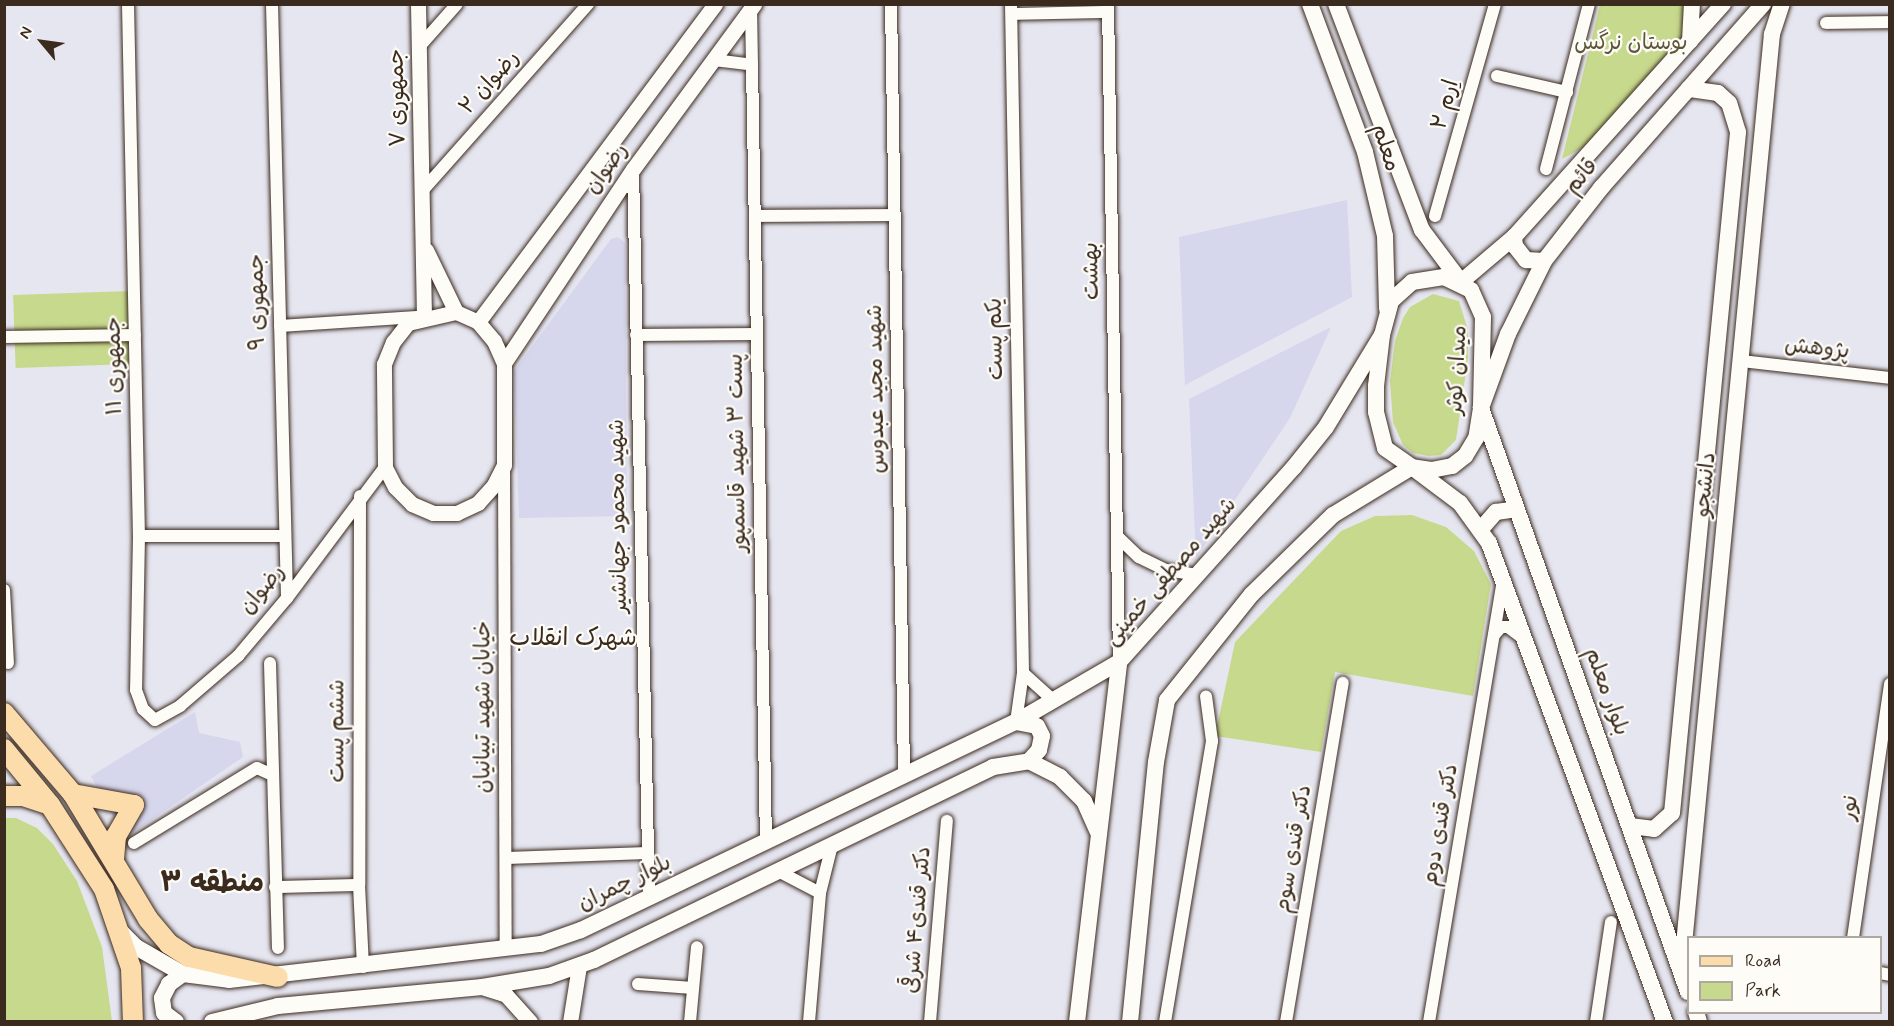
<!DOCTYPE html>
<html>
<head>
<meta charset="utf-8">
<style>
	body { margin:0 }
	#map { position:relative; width:1894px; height:1026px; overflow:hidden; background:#e6e6f1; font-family:Mynerve,"Playpen Sans Arabic",sans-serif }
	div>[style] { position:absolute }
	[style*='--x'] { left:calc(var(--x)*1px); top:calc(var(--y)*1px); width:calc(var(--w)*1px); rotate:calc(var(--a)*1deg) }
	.built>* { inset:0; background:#d6d6ec }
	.green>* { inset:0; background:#c7d98d; transform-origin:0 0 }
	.roads { filter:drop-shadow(0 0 2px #3b2a1e) drop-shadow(0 0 2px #3b2a1e) }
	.minor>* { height:12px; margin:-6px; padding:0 6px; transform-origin:6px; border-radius:6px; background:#fdfcf7 }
	.tertiary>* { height:15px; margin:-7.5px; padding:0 7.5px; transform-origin:7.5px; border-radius:7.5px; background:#fdfcf7 }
	.secondary>* { height:16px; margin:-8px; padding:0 8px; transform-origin:8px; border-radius:8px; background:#fdfcf7 }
	.primary>* { height:20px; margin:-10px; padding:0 10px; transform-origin:10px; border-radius:10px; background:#fddcac }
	span { translate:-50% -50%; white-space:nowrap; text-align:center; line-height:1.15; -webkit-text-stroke:4.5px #fdfcf7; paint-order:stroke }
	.park-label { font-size:22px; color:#5e563a }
	.street-label { font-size:22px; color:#3b2a1e }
	.neighbourhood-label { font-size:24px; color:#3b2a1e }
	.district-label { font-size:28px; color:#3b2a1e; font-weight:700 }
	.frame { position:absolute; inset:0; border:6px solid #3b2a1e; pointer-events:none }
	.legend { position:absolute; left:1687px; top:936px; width:195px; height:78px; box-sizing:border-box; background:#fdfcf7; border:2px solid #afa8a0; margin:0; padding:8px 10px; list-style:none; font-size:18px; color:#3b2a1e }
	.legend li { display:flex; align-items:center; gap:12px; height:30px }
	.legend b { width:30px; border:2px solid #afa8a0 }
	.north { position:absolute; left:12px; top:12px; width:60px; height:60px; -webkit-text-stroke:4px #fdfcf7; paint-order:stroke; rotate:299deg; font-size:16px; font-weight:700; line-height:24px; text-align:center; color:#3b2a1e }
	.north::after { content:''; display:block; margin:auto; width:21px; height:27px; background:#3b2a1e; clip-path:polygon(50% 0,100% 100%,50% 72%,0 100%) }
</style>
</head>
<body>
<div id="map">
	<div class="built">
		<div style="clip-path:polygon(1347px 200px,1352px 297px,1185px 385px,1179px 237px)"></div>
		<div style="clip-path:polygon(618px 237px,625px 243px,627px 516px,519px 518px,514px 371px,611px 239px)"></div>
		<div style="clip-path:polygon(1331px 327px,1290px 418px,1196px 558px,1189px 399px)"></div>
		<div style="clip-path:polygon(195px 712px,199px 733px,240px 742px,243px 757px,125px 838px,91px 776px)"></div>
	</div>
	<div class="green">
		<div style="clip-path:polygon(1600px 5px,1688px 5px,1684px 35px,1593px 142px,1562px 159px)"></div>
		<div style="left:130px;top:291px;width:73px;height:117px;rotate:88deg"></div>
		<div style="clip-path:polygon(1433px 294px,1459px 301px,1468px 330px,1468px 358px,1456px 440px,1441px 455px,1429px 456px,1413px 453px,1403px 445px,1393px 422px,1390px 381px,1395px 341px,1403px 318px,1410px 307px)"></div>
		<div style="clip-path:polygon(1412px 515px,1446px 527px,1474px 551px,1491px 584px,1473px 696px,1335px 672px,1321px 752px,1215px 736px,1235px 642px,1341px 531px,1375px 516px)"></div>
		<div style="clip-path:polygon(5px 818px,16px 818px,37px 828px,53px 844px,77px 881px,102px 947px,112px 1021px,5px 1021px)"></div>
	</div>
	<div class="roads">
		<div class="minor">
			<div style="--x:128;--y:4;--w:532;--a:88.82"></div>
			<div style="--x:139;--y:536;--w:154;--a:91.1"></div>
			<div style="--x:136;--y:690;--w:20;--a:70"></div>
			<div style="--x:143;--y:709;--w:16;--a:43"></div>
			<div style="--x:155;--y:720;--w:29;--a:-29"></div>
			<div style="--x:180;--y:706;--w:77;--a:-40.8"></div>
			<div style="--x:238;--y:656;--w:76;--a:-49.8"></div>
			<div style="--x:287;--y:598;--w:164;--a:-53.2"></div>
			<div style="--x:272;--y:4;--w:594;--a:88.55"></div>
			<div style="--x:891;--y:4;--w:769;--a:89.03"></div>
			<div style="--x:1011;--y:4;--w:669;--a:88.97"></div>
			<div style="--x:1108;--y:4;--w:658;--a:89.04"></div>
			<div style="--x:1012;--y:14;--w:96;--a:-1.2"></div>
			<div style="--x:1826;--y:23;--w:64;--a:-0.9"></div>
			<div style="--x:419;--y:47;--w:57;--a:-48.5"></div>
			<div style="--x:714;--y:60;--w:38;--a:7"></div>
			<div style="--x:752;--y:65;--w:56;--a:-91"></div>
			<div style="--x:752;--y:65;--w:776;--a:88.97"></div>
			<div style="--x:1497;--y:76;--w:72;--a:12.9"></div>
			<div style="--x:633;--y:169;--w:728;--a:88.74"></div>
			<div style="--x:1546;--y:169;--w:171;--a:-75.4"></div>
			<div style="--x:423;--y:190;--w:249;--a:-48.4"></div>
			<div style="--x:755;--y:216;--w:140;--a:-0.4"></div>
			<div style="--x:1435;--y:216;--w:220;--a:-74.2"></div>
			<div style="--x:280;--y:326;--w:137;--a:-3.8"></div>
			<div style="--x:636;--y:335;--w:121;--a:-0.5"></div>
			<div style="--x:4;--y:337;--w:131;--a:-0.9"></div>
			<div style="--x:1741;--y:361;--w:150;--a:6.5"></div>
			<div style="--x:504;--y:465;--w:484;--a:89.8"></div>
			<div style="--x:360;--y:496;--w:389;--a:90.1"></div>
			<div style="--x:359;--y:885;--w:82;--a:87.2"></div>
			<div style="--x:139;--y:536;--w:144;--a:0"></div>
			<div style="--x:1117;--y:536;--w:30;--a:44"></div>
			<div style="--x:1139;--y:557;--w:30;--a:26"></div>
			<div style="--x:1166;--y:570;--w:30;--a:9"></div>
			<div style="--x:4;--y:590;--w:73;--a:86.9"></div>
			<div style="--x:1494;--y:635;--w:11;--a:-49"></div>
			<div style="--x:1501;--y:627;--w:7;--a:0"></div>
			<div style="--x:1508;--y:627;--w:20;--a:37"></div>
			<div style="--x:270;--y:663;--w:285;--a:88.4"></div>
			<div style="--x:1016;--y:722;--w:49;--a:-81.9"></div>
			<div style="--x:1023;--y:673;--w:42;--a:42.1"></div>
			<div style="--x:134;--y:843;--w:144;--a:-31.4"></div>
			<div style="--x:257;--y:768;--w:17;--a:24"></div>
			<div style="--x:506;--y:858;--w:142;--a:-2"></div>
			<div style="--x:778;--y:871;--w:47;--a:27.6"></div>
			<div style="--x:820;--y:893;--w:49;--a:-76"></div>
			<div style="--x:275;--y:887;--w:84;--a:-1.4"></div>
			<div style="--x:1853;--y:938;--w:257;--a:-81.7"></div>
			<div style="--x:1880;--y:973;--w:10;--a:11"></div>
			<div style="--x:638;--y:984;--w:55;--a:4.2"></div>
			<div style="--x:690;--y:1022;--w:75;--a:-84.7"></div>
			<div style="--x:809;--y:1022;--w:129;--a:-85.1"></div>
			<div style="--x:930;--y:1022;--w:202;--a:-85.2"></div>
			<div style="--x:1165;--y:1022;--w:285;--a:-80.5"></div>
			<div style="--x:1212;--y:741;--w:45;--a:-97.6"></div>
			<div style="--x:1286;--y:1022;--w:344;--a:-80.5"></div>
			<div style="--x:1429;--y:1022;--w:446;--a:-80.5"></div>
			<div style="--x:1596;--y:1022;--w:101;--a:-81.5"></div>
		</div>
		<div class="tertiary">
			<div style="--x:418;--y:4;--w:313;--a:88.9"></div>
			<div style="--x:426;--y:250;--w:69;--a:64.2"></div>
			<div style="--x:456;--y:312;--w:24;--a:24"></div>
			<div style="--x:478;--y:322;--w:25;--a:50"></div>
			<div style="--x:494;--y:341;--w:24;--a:66"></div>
			<div style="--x:504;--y:363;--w:102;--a:90"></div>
			<div style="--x:504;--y:465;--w:22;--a:117"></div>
			<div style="--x:494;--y:485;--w:24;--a:132"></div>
			<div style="--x:478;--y:503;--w:23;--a:155"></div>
			<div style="--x:457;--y:513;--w:24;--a:180"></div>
			<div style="--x:433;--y:513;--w:23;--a:-157"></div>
			<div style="--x:412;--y:504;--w:24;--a:-135"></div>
			<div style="--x:395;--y:487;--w:22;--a:-117"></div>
			<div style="--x:385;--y:467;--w:103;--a:-90.6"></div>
			<div style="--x:384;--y:364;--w:24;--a:-68"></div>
			<div style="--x:393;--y:342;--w:24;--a:-52"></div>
			<div style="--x:408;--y:323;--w:49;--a:-12.9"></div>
			<div style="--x:478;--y:322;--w:397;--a:-53.3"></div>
			<div style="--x:504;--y:363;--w:233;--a:-56.4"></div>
			<div style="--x:633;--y:169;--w:205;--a:-53.7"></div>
			<div style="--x:482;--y:987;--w:25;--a:18"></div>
			<div style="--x:506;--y:995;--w:36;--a:48"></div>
			<div style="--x:570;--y:1022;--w:57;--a:-80.9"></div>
		</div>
		<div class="secondary">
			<div style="--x:1310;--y:4;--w:158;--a:69.6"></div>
			<div style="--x:1365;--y:152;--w:86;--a:76.6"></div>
			<div style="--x:1385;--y:236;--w:73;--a:88.4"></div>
			<div style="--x:1336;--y:4;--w:242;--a:69.2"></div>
			<div style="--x:1422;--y:230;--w:65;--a:53.1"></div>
			<div style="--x:1461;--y:282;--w:70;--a:-40.3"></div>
			<div style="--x:1514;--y:237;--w:313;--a:-48.1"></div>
			<div style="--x:1690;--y:41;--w:37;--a:-87"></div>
			<div style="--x:1514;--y:237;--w:9;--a:84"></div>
			<div style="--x:1515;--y:246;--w:18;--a:52"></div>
			<div style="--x:1526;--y:260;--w:18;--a:3"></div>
			<div style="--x:1444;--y:277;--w:30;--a:26"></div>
			<div style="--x:1471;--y:290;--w:30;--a:66"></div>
			<div style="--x:1483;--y:317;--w:91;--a:91.3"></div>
			<div style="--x:1481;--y:408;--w:30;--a:99"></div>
			<div style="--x:1476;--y:438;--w:21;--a:121"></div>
			<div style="--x:1465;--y:456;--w:16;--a:142"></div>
			<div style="--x:1452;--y:466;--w:21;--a:169"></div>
			<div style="--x:1431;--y:470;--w:19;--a:-171"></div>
			<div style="--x:1412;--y:467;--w:33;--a:-145"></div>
			<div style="--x:1385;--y:448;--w:37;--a:-104"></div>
			<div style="--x:1376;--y:412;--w:26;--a:-90"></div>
			<div style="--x:1376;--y:386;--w:51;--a:-83.3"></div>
			<div style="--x:1382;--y:335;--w:35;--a:-75"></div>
			<div style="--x:1391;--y:301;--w:28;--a:-42"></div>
			<div style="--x:1412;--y:282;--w:32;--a:-9"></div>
			<div style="--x:1481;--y:529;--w:23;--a:-49"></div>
			<div style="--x:1496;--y:512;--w:21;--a:-8"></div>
			<div style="--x:1016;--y:722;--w:21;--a:11"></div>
			<div style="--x:1037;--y:726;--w:11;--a:63"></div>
			<div style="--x:1042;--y:736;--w:14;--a:102"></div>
			<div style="--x:1039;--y:750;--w:15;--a:132"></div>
			<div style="--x:1630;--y:826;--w:24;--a:7"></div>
			<div style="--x:1654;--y:829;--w:24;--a:-42"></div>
			<div style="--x:1672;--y:813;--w:684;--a:-84.46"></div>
			<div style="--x:1738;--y:132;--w:30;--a:-107"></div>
			<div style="--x:1729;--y:103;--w:15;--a:-138"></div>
			<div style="--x:1718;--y:93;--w:30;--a:-172"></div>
			<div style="--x:118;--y:929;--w:25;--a:45"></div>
			<div style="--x:136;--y:947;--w:54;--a:29.9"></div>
			<div style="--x:183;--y:974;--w:46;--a:7.4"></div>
			<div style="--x:229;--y:980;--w:314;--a:-6.6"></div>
			<div style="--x:541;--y:944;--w:42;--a:-19.3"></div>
			<div style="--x:581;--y:930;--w:482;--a:-25.6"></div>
			<div style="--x:1016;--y:722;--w:119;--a:-30.2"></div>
			<div style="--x:1682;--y:965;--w:935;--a:-84.48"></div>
			<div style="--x:1772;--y:34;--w:32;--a:-72"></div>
			<div style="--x:1688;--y:992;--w:620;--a:-109.52"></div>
			<div style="--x:1481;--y:408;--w:79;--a:-70"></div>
			<div style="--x:1508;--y:334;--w:81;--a:-63.7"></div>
			<div style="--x:1544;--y:261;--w:93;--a:-52"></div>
			<div style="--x:1601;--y:188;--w:245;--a:-48.6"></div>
			<div style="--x:1696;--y:1012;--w:10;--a:73"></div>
			<div style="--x:176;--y:1022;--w:15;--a:-143"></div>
			<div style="--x:164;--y:1013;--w:15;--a:-98"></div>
			<div style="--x:162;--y:998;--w:16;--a:-63"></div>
			<div style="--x:169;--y:984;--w:17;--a:-36"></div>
			<div style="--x:212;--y:1022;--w:68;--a:-13.6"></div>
			<div style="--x:278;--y:1006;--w:205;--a:-5.3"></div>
			<div style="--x:482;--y:987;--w:68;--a:-9.3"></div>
			<div style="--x:549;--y:976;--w:48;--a:-19.6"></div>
			<div style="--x:594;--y:960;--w:443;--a:-25.8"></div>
			<div style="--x:993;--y:767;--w:36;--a:-9"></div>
			<div style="--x:1029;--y:761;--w:35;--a:27"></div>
			<div style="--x:1060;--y:777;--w:34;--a:45"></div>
			<div style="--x:1084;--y:801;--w:34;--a:66"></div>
			<div style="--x:1077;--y:1022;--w:362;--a:-83.3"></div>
			<div style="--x:1119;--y:662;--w:262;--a:-48.1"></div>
			<div style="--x:1294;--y:467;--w:51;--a:-51.3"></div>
			<div style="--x:1326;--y:427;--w:108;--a:-58.7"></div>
			<div style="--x:1130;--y:1022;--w:261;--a:-84.3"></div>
			<div style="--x:1156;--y:762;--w:63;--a:-79.9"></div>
			<div style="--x:1167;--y:700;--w:136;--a:-51.3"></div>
			<div style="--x:1252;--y:594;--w:113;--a:-44.3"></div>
			<div style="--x:1333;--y:515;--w:92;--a:-31.3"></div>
			<div style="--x:1412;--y:467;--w:60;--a:36.9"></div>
			<div style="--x:1460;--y:503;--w:49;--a:54.1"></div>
			<div style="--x:1489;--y:543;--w:510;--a:69.83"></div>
		</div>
		<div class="primary">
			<div style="--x:4;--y:713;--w:106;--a:49.6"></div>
			<div style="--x:73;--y:794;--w:146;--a:59"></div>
			<div style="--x:148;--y:919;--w:33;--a:50"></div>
			<div style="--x:169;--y:944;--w:24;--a:33"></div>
			<div style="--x:189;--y:957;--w:91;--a:12.7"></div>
			<div style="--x:4;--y:749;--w:72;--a:50.6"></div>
			<div style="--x:73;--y:794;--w:62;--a:10.2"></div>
			<div style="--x:134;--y:805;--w:36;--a:120"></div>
			<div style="--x:116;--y:836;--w:22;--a:95"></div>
			<div style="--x:4;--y:796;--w:19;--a:0"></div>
			<div style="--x:23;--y:796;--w:28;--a:18"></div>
			<div style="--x:50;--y:805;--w:100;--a:57.3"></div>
			<div style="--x:104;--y:889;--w:83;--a:71.1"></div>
			<div style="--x:131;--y:968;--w:54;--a:87.9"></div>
		</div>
	</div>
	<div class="park-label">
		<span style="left:1631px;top:44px">بوستان نرگس</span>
	</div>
	<div class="street-label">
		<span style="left:490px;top:83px;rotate:-48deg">رضوان ۲</span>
		<span style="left:398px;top:98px;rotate:-91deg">جمهوری ۷</span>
		<span style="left:1446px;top:105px;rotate:-74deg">اِرم ۲</span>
		<span style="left:1385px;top:148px;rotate:73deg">معلم</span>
		<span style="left:607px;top:169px;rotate:-55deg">رضوان</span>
		<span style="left:1582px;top:177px;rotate:-51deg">قائم</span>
		<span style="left:1092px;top:271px;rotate:-91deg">بهشت</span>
		<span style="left:258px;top:302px;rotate:-91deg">جمهوری ۹</span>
		<span style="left:996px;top:339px;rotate:-91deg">یکم پست</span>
		<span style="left:1817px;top:349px;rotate:6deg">پژوهش</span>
		<span style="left:115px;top:366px;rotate:-91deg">جمهوری ۱۱</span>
		<span style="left:1458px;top:370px;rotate:-87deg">میدان کوثر</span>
		<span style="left:877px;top:389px;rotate:-91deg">شهید مجید عبدوس</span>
		<span style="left:738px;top:453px;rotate:-91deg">پست ۳ شهید قاسمپور</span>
		<span style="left:1706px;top:485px;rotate:-84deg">دانشجو</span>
		<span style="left:619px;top:516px;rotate:-91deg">شهید محمود جهانشیر</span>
		<span style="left:1171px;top:572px;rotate:-49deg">شهید مصطفی خمینی</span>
		<span style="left:263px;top:590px;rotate:-51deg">رضوان</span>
		<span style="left:1606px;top:692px;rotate:70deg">بلوار معلم</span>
		<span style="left:484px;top:707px;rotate:-90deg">خیابان شهید تبیانیان</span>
		<span style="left:338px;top:731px;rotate:-90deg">ششم پست</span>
		<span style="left:1850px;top:808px;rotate:-82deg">نور</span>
		<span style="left:1441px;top:825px;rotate:-80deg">دکتر قندی دوم</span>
		<span style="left:1294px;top:849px;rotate:-80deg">دکتر قندی سوم</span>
		<span style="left:625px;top:884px;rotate:-26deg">بلوار چمران</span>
		<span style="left:918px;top:920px;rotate:-85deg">دکتر قندی۴ شرقی</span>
	</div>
	<div class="neighbourhood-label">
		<span style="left:573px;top:639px">شهرک انقلاب</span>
	</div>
	<div class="district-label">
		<span style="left:212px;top:884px">منطقه ۳</span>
	</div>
	<div class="frame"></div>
	<ul class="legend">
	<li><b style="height:8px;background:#fddcac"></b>Road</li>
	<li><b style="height:16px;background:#c7d98d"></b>Park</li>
	</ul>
	<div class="north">N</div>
</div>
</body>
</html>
